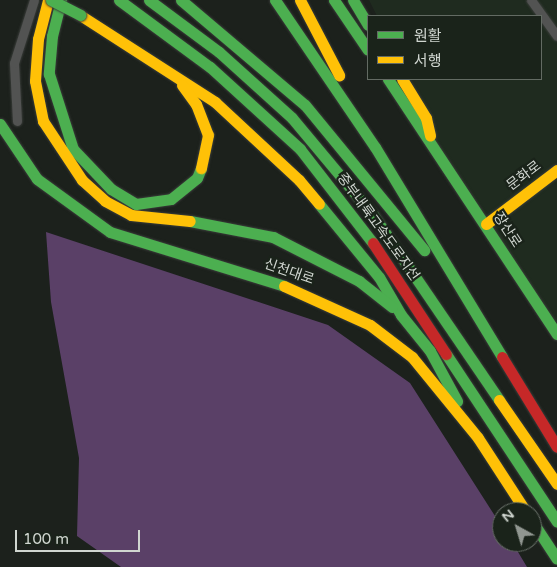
<!DOCTYPE html>
<html>
<head>
<meta charset="utf-8">
<style>
	body { margin:0 }
	#map { position:relative; width:557px; height:567px; overflow:hidden; background:#1c211c; font-family:"Varela Round","Noto Sans KR",sans-serif }
	div>[style] { position:absolute }
	[style*='--x'] { left:calc(var(--x)*1px); top:calc(var(--y)*1px); width:calc(var(--w)*1px); rotate:calc(var(--a)*1deg) }
	.built>* { inset:0; background:#1f2b1f }
	.forest>* { inset:0; background:#5a4067 }
	.roads { filter:drop-shadow(0 0 1px #3a3d3a) drop-shadow(0 0 1px #3a3d3a) }
	.street>* { height:9px; margin:-4.5px; padding:0 4.5px; transform-origin:4.5px; border-radius:4.5px; background:#525352 }
	.fast>* { height:11px; margin:-5.5px; padding:0 5.5px; transform-origin:5.5px; border-radius:5.5px; background:#4caf50 }
	.slow>* { height:11px; margin:-5.5px; padding:0 5.5px; transform-origin:5.5px; border-radius:5.5px; background:#ffc107 }
	.jam>* { height:11px; margin:-5.5px; padding:0 5.5px; transform-origin:5.5px; border-radius:5.5px; background:#c62828 }
	.bridges { filter:drop-shadow(0 0 1px #3a3d3a) drop-shadow(0 0 1px #3a3d3a) }
	.fast-bridge>* { height:11px; margin:-5.5px; padding:0 5.5px; transform-origin:5.5px; border-radius:5.5px; background:#4caf50 }
	span { translate:-50% -50%; white-space:nowrap; text-align:center; line-height:1.15; -webkit-text-stroke:4.5px #1a231a; paint-order:stroke }
	.street-label { font-size:14px; color:#d0d6d0 }
	.legend { position:absolute; left:367px; top:15px; width:175px; height:65px; box-sizing:border-box; background:#1a231a; border:1px solid #636b63; margin:0; padding:6px 9px; list-style:none; font-size:15px; color:#d0d6d0 }
	.legend li { display:flex; align-items:center; gap:10px; height:25px }
	.legend b { width:25px; border:1px solid #636b63 }
	.north { position:absolute; left:492px; top:502px; width:50px; height:50px; box-sizing:border-box; background:#1a231a; border:1px solid #636b63; border-radius:50%; rotate:321deg; font-size:14px; font-weight:700; line-height:20px; text-align:center; color:#d0d6d0 }
	.north::after { content:''; display:block; margin:auto; width:18px; height:22px; background:#919791; clip-path:polygon(50% 0,100% 100%,50% 72%,0 100%) }
	.scale { position:absolute; left:15px; top:530px; width:125px; height:22px; box-sizing:border-box; border:2px solid #d0d6d0; border-top:0; padding-left:6px; font-size:15px; line-height:18px; white-space:nowrap; color:#d0d6d0; -webkit-text-stroke:4px #1a231a; paint-order:stroke }
</style>
</head>
<body>
<div id="map">
	<div class="built">
		<div style="clip-path:polygon(369px 0,557px 0,557px 334px,441px 158px,405px 79px,541px 79px,541px 16px,377px 16px)"></div>
	</div>
	<div class="forest">
		<div style="clip-path:polygon(46px 232px,328px 325px,410px 383px,502px 527px,502px 542px,512px 542px,527px 567px,121px 567px,77px 536px,79px 458px,51px 302px)"></div>
	</div>
	<div class="roads">
		<div class="street">
			<div style="--x:531;--y:0;--w:44;--a:54.2"></div>
			<div style="--x:17;--y:121;--w:58;--a:-93"></div>
			<div style="--x:14;--y:63;--w:66;--a:-72.4"></div>
		</div>
		<div class="fast">
			<div style="--x:61;--y:0;--w:37;--a:104"></div>
			<div style="--x:52;--y:36;--w:38;--a:95"></div>
			<div style="--x:49;--y:74;--w:79;--a:72.3"></div>
			<div style="--x:73;--y:149;--w:55;--a:46.5"></div>
			<div style="--x:111;--y:189;--w:29;--a:31"></div>
			<div style="--x:136;--y:204;--w:35;--a:-8"></div>
			<div style="--x:171;--y:199;--w:33;--a:-39"></div>
			<div style="--x:197;--y:178;--w:11;--a:-68"></div>
			<div style="--x:119;--y:0;--w:113;--a:36.4"></div>
			<div style="--x:210;--y:67;--w:122;--a:42.3"></div>
			<div style="--x:300;--y:149;--w:119;--a:52.2"></div>
			<div style="--x:149;--y:0;--w:87;--a:36.6"></div>
			<div style="--x:219;--y:52;--w:98;--a:42.1"></div>
			<div style="--x:292;--y:118;--w:126;--a:50.1"></div>
			<div style="--x:373;--y:215;--w:224;--a:55.7"></div>
			<div style="--x:181;--y:0;--w:162;--a:40.3"></div>
			<div style="--x:305;--y:105;--w:188;--a:50.6"></div>
			<div style="--x:275;--y:0;--w:178;--a:55.8"></div>
			<div style="--x:375;--y:147;--w:245;--a:58.8"></div>
			<div style="--x:334;--y:0;--w:60;--a:55.8"></div>
			<div style="--x:353;--y:0;--w:29;--a:59"></div>
			<div style="--x:388;--y:79;--w:306;--a:56.5"></div>
			<div style="--x:0;--y:124;--w:66;--a:56.1"></div>
			<div style="--x:37;--y:179;--w:90;--a:36"></div>
			<div style="--x:110;--y:232;--w:182;--a:17.2"></div>
			<div style="--x:319;--y:204;--w:94;--a:50.6"></div>
			<div style="--x:379;--y:277;--w:44;--a:59.9"></div>
			<div style="--x:401;--y:315;--w:46;--a:51.1"></div>
			<div style="--x:430;--y:351;--w:57;--a:61.6"></div>
			<div style="--x:190;--y:221;--w:85;--a:10.9"></div>
			<div style="--x:273;--y:237;--w:97;--a:27.1"></div>
			<div style="--x:359;--y:281;--w:42;--a:38.2"></div>
			<div style="--x:446;--y:354;--w:201;--a:56.5"></div>
			<div style="--x:532;--y:521;--w:45;--a:56.7"></div>
		</div>
		<div class="slow">
			<div style="--x:48;--y:0;--w:40;--a:104.4"></div>
			<div style="--x:38;--y:39;--w:42;--a:94.1"></div>
			<div style="--x:35;--y:81;--w:41;--a:78.7"></div>
			<div style="--x:43;--y:121;--w:71;--a:56.5"></div>
			<div style="--x:82;--y:180;--w:31;--a:42"></div>
			<div style="--x:105;--y:201;--w:30;--a:28"></div>
			<div style="--x:131;--y:215;--w:59;--a:5.8"></div>
			<div style="--x:300;--y:0;--w:85;--a:62.5"></div>
			<div style="--x:80;--y:15;--w:161;--a:32.8"></div>
			<div style="--x:215;--y:102;--w:115;--a:42.9"></div>
			<div style="--x:299;--y:180;--w:31;--a:50"></div>
			<div style="--x:402;--y:79;--w:46;--a:58.4"></div>
			<div style="--x:426;--y:118;--w:18;--a:77"></div>
			<div style="--x:182;--y:85;--w:24;--a:54"></div>
			<div style="--x:196;--y:104;--w:33;--a:69"></div>
			<div style="--x:208;--y:135;--w:34;--a:102"></div>
			<div style="--x:486;--y:224;--w:89;--a:-37.3"></div>
			<div style="--x:284;--y:286;--w:94;--a:24.4"></div>
			<div style="--x:370;--y:325;--w:53;--a:37.3"></div>
			<div style="--x:412;--y:357;--w:104;--a:50.8"></div>
			<div style="--x:478;--y:438;--w:88;--a:57"></div>
			<div style="--x:499;--y:400;--w:102;--a:55.4"></div>
		</div>
		<div class="jam">
			<div style="--x:373;--y:243;--w:133;--a:56.7"></div>
			<div style="--x:502;--y:357;--w:105;--a:58.6"></div>
		</div>
	</div>
	<div class="bridges">
		<div class="fast-bridge">
			<div style="--x:51;--y:0;--w:33;--a:27"></div>
		</div>
	</div>
	<div class="street-label">
		<span style="left:524px;top:176px;rotate:-37deg">문화로</span>
		<span style="left:378px;top:227px;rotate:54deg">중부내륙고속도로지선</span>
		<span style="left:507px;top:230px;rotate:57deg">장산로</span>
		<span style="left:289px;top:272px;rotate:19deg">신천대로</span>
	</div>
	<ul class="legend">
	<li><b style="height:6px;background:#4caf50"></b>원활</li>
	<li><b style="height:6px;background:#ffc107"></b>서행</li>
	</ul>
	<div class="north">N</div>
	<div class="scale">100 m</div>
</div>
</body>
</html>
